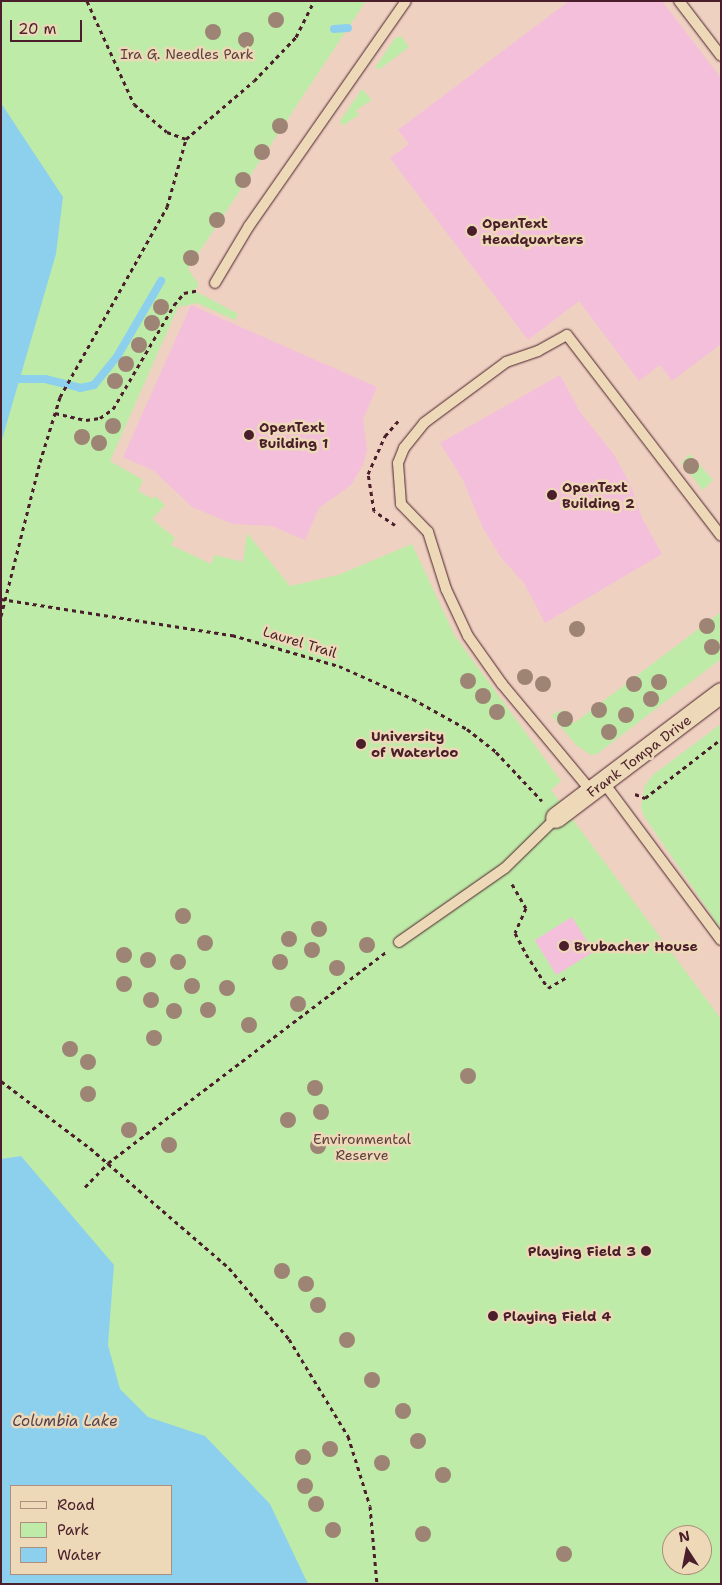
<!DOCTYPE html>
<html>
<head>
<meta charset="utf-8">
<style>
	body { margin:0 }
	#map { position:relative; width:722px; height:1585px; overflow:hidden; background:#edd9b7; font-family:"Shantell Sans",sans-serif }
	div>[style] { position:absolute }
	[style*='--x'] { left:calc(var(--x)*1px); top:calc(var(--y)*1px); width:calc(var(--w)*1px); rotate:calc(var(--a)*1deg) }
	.built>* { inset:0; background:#efd1c2 }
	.green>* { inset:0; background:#bfeba8 }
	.water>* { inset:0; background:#8dd0ee }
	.stream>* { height:8px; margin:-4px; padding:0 4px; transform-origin:4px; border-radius:4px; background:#8dd0ee }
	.building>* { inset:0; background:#f4bfda; transform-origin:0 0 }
	.path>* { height:3px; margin-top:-1.5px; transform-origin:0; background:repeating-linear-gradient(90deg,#4a1f2b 0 4px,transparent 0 8px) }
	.roads { filter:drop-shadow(0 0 1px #4a1f2b) drop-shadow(0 0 1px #4a1f2b) }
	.lane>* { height:10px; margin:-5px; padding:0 5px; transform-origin:5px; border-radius:5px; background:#edd9b7 }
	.street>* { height:20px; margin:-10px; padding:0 10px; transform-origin:10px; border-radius:10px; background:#edd9b7 }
	.trees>* { width:16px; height:16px; margin:-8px; border-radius:50%; background:#9d8474 }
	.dots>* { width:14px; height:14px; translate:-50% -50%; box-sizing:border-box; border:2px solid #edd9b7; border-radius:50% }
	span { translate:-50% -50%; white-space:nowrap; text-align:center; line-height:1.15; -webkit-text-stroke:5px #edd9b7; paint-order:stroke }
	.park-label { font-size:14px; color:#5c3e3e }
	.poi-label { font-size:14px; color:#4a1f2b; font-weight:700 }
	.left { translate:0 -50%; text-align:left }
	.right { translate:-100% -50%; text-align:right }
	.street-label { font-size:14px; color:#4a1f2b }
	.water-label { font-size:15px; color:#574252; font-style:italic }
	.frame { position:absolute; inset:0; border:2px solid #4a1f2b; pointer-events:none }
	.legend { position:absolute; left:10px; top:1485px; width:162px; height:90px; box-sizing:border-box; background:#edd9b7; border:1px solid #ac8f7f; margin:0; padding:6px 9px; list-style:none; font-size:15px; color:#4a1f2b }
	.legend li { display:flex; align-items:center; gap:10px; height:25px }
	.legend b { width:25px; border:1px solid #ac8f7f }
	.north { position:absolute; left:662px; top:1525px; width:50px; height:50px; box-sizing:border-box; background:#edd9b7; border:1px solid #ac8f7f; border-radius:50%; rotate:349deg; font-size:14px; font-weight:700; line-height:20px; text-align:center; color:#4a1f2b }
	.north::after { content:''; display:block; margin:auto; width:18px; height:22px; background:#4a1f2b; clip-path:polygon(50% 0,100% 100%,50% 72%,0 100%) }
	.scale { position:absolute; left:10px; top:20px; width:72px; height:22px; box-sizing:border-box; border:2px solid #4a1f2b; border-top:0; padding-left:6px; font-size:15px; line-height:18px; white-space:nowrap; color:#4a1f2b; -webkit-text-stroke:4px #edd9b7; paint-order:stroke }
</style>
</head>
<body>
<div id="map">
	<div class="built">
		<div style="clip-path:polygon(evenodd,1px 1px,721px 1px,721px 1584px,1px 1584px,1px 1px,11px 1486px,171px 1486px,171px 1574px,11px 1574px,11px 1486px,1px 1px,672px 1535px,702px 1535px,702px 1565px,672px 1565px,672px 1535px)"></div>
	</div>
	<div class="green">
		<div style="clip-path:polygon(evenodd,1px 1px,366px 1px,188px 269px,199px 285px,192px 293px,197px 292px,238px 314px,235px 320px,197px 303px,178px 307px,110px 461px,143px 480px,138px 491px,153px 499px,155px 496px,165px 505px,152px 519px,175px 538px,171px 545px,211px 564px,215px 555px,243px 562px,247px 533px,290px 586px,338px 575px,412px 544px,455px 636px,561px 781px,551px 790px,721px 1019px,721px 1584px,1px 1584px,1px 1px,11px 1486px,171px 1486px,171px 1574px,11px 1574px,11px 1486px,1px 1px,672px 1535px,702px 1535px,702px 1565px,672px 1565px,672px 1535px)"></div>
		<div style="clip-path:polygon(401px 36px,409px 47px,380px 69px,375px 68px,395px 38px)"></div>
		<div style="clip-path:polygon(362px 89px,372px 100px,356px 110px,359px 115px,342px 126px,340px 121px)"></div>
		<div style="clip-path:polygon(690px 454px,713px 480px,703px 490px,681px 463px)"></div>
		<div style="clip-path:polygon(721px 612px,721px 659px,597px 754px,591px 755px,576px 745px,551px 715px,562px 710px,574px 723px)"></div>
		<div style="clip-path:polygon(721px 724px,721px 929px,644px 816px,641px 807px,645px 785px,654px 774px)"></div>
	</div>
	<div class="water">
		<div style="clip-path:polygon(1px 103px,63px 197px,56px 254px,1px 443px)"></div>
		<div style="clip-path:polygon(evenodd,21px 1156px,114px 1265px,108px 1345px,120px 1389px,148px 1417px,205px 1436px,270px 1504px,308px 1584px,1px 1584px,1px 1159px,21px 1156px,11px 1486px,171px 1486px,171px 1574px,11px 1574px,11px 1486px)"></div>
	</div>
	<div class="stream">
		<div style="--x:334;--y:29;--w:14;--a:-4"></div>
		<div style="--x:20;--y:379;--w:25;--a:0"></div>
		<div style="--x:45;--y:379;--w:36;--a:14"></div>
		<div style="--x:80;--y:388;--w:14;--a:-12"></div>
		<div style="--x:94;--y:385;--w:38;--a:-51"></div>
		<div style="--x:118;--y:355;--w:86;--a:-59.8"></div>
	</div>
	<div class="building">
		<div style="clip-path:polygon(569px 1px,662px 1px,721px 78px,721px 344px,672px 381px,660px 365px,639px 381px,579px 301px,528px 340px,390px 158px,409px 144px,398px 130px)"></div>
		<div style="clip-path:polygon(191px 305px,377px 387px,363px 419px,367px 450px,363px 465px,351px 485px,319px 508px,305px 540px,272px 526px,233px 524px,192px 507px,154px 471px,123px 457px)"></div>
		<div style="clip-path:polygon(560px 375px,580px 412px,615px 456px,631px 486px,642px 518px,662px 554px,545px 623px,524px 583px,502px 559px,483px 528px,463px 480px,440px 443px)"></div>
		<div style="left:572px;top:917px;width:41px;height:44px;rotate:58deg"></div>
	</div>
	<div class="path">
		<div style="--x:87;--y:1;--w:113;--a:65.5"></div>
		<div style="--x:134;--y:104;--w:43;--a:40.3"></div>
		<div style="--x:167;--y:132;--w:20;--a:20"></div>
		<div style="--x:55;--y:413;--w:32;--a:13"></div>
		<div style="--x:86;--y:420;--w:14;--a:-8"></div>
		<div style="--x:100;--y:418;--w:16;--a:-35"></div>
		<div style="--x:113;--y:409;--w:121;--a:-59.6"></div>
		<div style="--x:174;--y:305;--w:16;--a:-50"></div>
		<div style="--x:184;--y:293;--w:16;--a:-11"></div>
		<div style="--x:395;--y:525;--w:25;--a:-146"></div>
		<div style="--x:374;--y:511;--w:37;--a:-99"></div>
		<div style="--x:368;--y:474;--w:42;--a:-65.9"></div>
		<div style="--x:385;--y:436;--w:23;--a:-49"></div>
		<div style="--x:1;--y:599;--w:234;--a:8.9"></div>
		<div style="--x:232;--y:635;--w:111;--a:16.2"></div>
		<div style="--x:339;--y:666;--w:81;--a:24"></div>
		<div style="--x:413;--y:699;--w:62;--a:29.1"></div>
		<div style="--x:467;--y:729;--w:37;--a:38"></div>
		<div style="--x:496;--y:752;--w:67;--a:46.8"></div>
		<div style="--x:1;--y:616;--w:159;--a:-75.8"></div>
		<div style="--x:40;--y:462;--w:68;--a:-72.9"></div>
		<div style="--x:60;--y:397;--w:218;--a:-60.6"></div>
		<div style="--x:167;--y:207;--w:71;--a:-74.4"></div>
		<div style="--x:186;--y:139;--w:89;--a:-40.5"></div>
		<div style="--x:254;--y:81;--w:61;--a:-46.3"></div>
		<div style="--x:296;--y:37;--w:40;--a:-63.4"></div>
		<div style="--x:635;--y:794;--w:11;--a:22"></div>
		<div style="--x:645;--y:798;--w:96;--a:-37.8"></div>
		<div style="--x:512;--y:884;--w:28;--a:60"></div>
		<div style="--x:526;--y:908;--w:27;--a:114"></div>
		<div style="--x:515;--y:933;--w:24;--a:62"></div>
		<div style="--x:526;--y:954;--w:40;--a:57.1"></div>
		<div style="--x:548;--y:988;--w:22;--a:-30"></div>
		<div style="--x:1;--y:1081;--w:111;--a:37"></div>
		<div style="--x:90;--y:1148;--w:184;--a:40.8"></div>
		<div style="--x:229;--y:1268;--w:93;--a:49.8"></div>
		<div style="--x:289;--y:1339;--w:114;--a:58.7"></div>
		<div style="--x:348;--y:1436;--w:73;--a:72.6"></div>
		<div style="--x:370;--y:1506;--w:78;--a:84.9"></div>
		<div style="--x:85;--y:1187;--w:33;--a:-46"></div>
		<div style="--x:108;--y:1163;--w:350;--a:-37.2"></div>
	</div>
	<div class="roads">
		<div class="lane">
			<div style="--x:679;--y:1;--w:69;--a:52.6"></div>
			<div style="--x:215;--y:283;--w:66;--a:-59.2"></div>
			<div style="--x:249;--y:226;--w:274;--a:-55.1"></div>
			<div style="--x:604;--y:783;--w:196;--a:53.3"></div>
			<div style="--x:592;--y:792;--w:141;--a:-129.8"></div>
			<div style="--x:502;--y:684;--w:59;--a:-125.3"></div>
			<div style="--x:468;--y:636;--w:52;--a:-115.1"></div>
			<div style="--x:446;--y:589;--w:60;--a:-107.5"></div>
			<div style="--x:428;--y:532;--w:39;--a:-134"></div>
			<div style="--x:401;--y:504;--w:41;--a:-94.2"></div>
			<div style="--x:398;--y:463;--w:16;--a:-68"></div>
			<div style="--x:404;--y:448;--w:32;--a:-51"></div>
			<div style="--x:424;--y:423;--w:102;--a:-36.6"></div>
			<div style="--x:506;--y:362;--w:34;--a:-19"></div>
			<div style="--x:538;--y:351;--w:33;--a:-29"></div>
			<div style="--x:567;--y:335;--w:253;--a:52.5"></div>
			<div style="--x:399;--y:942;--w:129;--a:-34.9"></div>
			<div style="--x:505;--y:868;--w:71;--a:-44.4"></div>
		</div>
		<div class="street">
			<div style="--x:556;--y:818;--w:207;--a:-37.1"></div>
		</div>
	</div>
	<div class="trees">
		<div style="left:276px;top:20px"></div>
		<div style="left:213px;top:32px"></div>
		<div style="left:246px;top:40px"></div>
		<div style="left:280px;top:126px"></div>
		<div style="left:262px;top:152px"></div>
		<div style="left:243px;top:180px"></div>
		<div style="left:217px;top:220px"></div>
		<div style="left:191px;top:258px"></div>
		<div style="left:161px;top:307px"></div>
		<div style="left:152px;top:323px"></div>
		<div style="left:139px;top:345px"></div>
		<div style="left:126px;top:364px"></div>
		<div style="left:115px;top:381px"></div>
		<div style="left:113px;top:426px"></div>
		<div style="left:82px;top:437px"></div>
		<div style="left:99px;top:443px"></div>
		<div style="left:691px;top:466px"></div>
		<div style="left:707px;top:626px"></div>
		<div style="left:577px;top:629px"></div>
		<div style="left:712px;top:647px"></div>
		<div style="left:525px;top:677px"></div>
		<div style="left:468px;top:681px"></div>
		<div style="left:659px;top:682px"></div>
		<div style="left:543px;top:684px"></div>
		<div style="left:634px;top:684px"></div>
		<div style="left:483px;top:696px"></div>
		<div style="left:651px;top:699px"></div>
		<div style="left:599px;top:710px"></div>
		<div style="left:497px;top:712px"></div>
		<div style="left:626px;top:715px"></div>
		<div style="left:565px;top:719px"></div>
		<div style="left:609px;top:732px"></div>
		<div style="left:183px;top:916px"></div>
		<div style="left:319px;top:929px"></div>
		<div style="left:289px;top:939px"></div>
		<div style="left:205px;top:943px"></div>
		<div style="left:367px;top:945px"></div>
		<div style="left:312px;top:950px"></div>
		<div style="left:124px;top:955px"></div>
		<div style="left:148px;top:960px"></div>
		<div style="left:178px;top:962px"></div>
		<div style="left:280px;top:962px"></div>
		<div style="left:337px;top:968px"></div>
		<div style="left:124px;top:984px"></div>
		<div style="left:192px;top:986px"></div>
		<div style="left:227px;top:988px"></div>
		<div style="left:151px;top:1000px"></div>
		<div style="left:298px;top:1004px"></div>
		<div style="left:208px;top:1010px"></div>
		<div style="left:174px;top:1011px"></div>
		<div style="left:249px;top:1025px"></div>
		<div style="left:154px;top:1038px"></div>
		<div style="left:70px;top:1049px"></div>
		<div style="left:88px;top:1062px"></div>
		<div style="left:468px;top:1076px"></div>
		<div style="left:315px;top:1088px"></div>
		<div style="left:88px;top:1094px"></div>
		<div style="left:321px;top:1112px"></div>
		<div style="left:288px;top:1120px"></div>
		<div style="left:129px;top:1130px"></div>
		<div style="left:169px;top:1145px"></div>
		<div style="left:318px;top:1146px"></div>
		<div style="left:282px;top:1271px"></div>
		<div style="left:306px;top:1284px"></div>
		<div style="left:318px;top:1305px"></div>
		<div style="left:347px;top:1340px"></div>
		<div style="left:372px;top:1380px"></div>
		<div style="left:403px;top:1411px"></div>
		<div style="left:418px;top:1441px"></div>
		<div style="left:330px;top:1449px"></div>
		<div style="left:303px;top:1457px"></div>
		<div style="left:382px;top:1463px"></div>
		<div style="left:443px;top:1475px"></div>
		<div style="left:305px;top:1486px"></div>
		<div style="left:316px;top:1504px"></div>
		<div style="left:333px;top:1530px"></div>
		<div style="left:423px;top:1534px"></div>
		<div style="left:564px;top:1554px"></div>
	</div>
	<div class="dots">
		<div style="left:472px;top:231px;background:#4a1f2b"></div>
		<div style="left:249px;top:435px;background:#4a1f2b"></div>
		<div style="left:552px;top:495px;background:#4a1f2b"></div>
		<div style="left:361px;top:744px;background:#4a1f2b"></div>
		<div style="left:564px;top:946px;background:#4a1f2b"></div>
		<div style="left:646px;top:1251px;background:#4a1f2b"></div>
		<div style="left:493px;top:1316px;background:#4a1f2b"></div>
	</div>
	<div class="park-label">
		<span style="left:187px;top:54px">Ira G. Needles Park</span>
		<span style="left:362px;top:1147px">Environmental<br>Reserve</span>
	</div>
	<div class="poi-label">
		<span class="left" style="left:482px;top:231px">OpenText<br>Headquarters</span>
		<span class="left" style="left:259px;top:435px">OpenText<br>Building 1</span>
		<span class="left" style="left:562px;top:495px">OpenText<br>Building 2</span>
		<span class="left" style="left:371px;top:744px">University<br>of Waterloo</span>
		<span class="left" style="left:574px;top:946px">Brubacher House</span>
		<span class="right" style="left:636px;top:1251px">Playing Field 3</span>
		<span class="left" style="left:503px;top:1316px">Playing Field 4</span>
	</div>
	<div class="street-label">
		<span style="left:300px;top:642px;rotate:17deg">Laurel Trail</span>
		<span style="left:639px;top:756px;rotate:-37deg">Frank Tompa Drive</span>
	</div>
	<div class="water-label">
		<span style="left:65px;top:1422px">Columbia Lake</span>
	</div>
	<div class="frame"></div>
	<ul class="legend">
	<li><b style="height:6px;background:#edd9b7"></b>Road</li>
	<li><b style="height:14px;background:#bfeba8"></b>Park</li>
	<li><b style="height:14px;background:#8dd0ee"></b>Water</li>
	</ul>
	<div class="north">N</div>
	<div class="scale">20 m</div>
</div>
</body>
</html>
